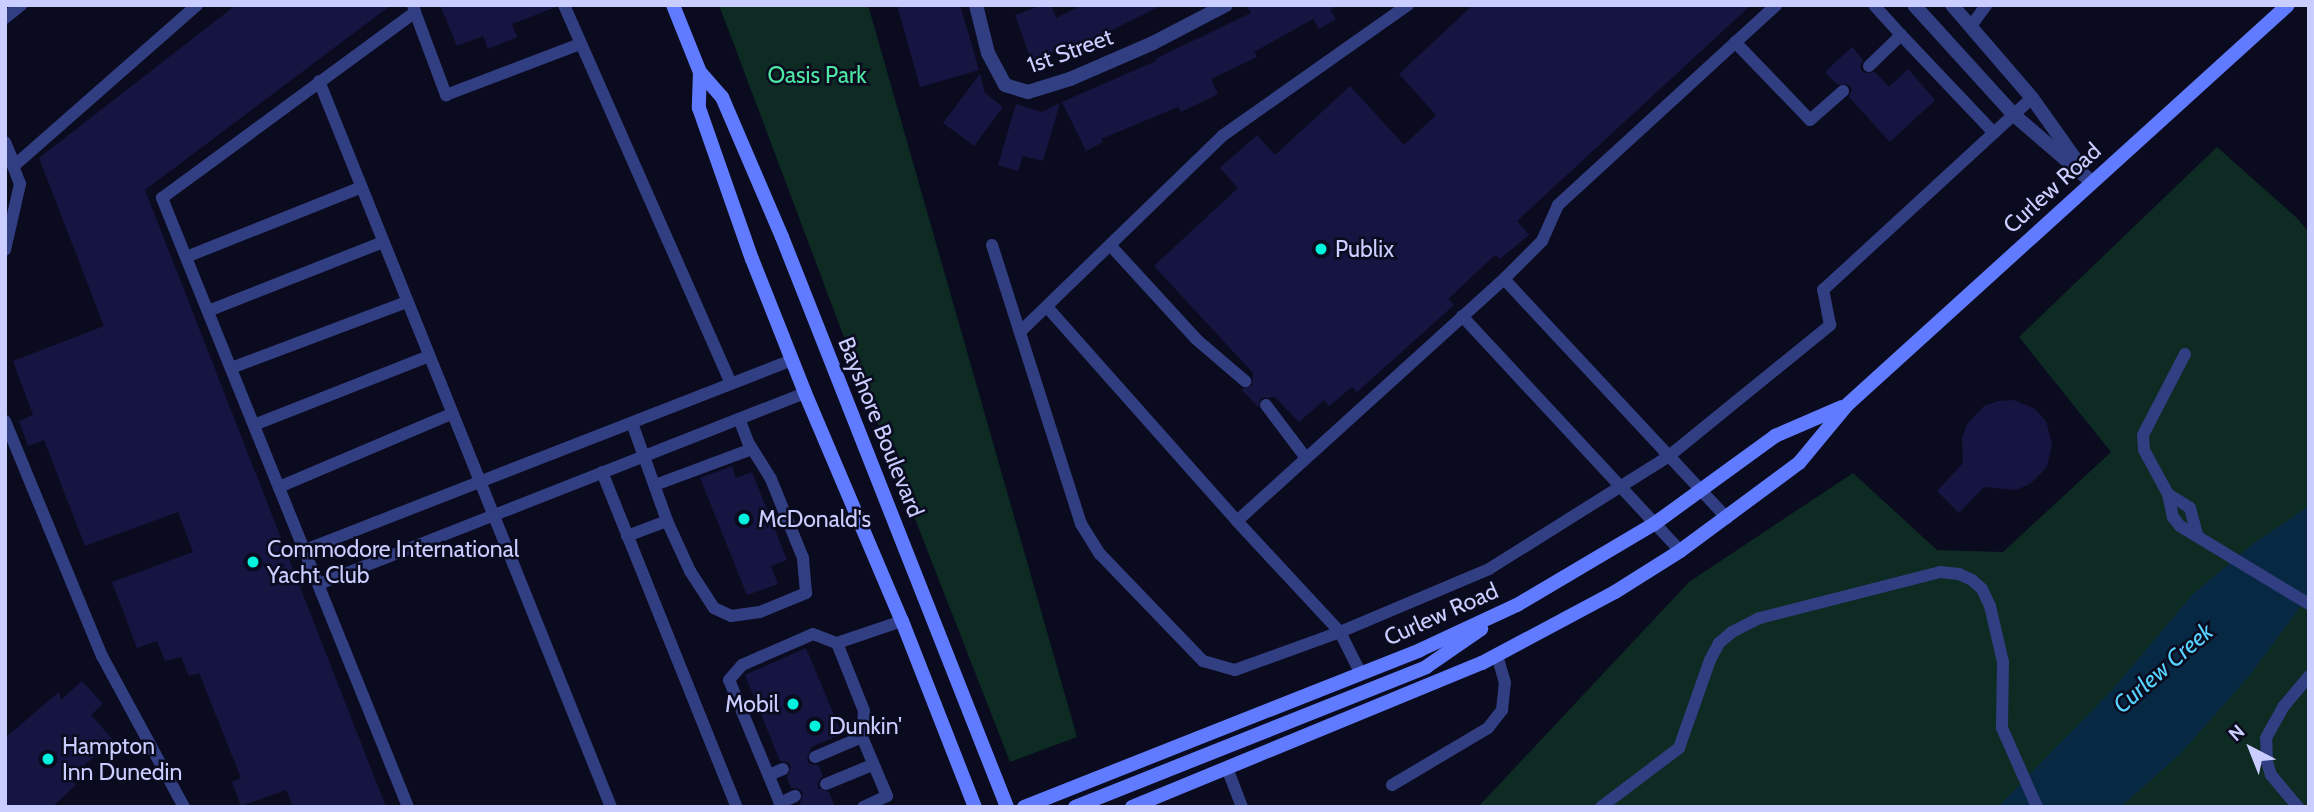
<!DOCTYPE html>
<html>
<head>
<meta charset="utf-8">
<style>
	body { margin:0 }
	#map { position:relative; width:2314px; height:812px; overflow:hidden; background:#0b0b1f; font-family:Cabin,sans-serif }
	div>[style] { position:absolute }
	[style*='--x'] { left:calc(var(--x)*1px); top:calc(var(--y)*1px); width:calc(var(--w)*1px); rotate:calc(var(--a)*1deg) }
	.green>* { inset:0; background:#0d2a23 }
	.water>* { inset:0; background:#072842 }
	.building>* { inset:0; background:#161542 }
	.lane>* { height:12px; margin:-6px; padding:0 6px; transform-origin:6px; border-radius:6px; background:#323e82 }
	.street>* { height:14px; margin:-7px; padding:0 7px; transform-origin:7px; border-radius:7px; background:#323e82 }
	.secondary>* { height:14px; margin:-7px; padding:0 7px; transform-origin:7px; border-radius:7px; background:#607bff }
	.dots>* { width:19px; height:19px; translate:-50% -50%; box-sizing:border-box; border:4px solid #0b0b1f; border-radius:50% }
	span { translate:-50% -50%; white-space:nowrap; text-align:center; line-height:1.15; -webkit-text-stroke:5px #0b0b1f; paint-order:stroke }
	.street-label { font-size:23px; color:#c9cdff }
	.park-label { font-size:23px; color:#4de7a3 }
	.poi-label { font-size:23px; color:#c9cdff }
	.left { translate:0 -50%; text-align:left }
	.right { translate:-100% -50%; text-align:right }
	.water-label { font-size:24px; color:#57d2ff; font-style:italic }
	.frame { position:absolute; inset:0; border:7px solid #c9cdff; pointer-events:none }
	.north { position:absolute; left:2216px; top:714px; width:70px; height:70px; -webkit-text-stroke:5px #0b0b1f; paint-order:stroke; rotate:318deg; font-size:19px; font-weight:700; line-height:28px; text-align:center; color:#c9cdff }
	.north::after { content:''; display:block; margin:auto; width:24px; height:32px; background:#c9cdff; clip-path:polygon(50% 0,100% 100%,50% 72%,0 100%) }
</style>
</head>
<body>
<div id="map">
	<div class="green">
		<div style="clip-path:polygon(719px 5px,868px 5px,1077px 737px,1010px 762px,839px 324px)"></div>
		<div style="clip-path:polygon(2217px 147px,2298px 219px,2309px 233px,2309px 807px,1478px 807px,1689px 582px,1853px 473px,1937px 550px,2003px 552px,2111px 452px,2019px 337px)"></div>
	</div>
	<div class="water">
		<div style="clip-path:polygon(2309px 506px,2309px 595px,2250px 675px,2181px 753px,2121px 807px,1998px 807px,2113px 689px,2193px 594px,2254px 543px)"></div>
	</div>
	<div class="building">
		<div style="clip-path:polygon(236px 5px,391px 5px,145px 190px,386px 807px,293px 807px,286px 790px,241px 806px,232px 782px,241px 778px,199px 673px,189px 676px,181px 657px,165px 661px,157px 641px,137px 648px,112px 582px,193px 552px,178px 512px,85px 546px,44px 440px,28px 446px,19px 421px,33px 415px,13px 361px,104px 326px,39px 158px)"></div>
		<div style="clip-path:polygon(440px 5px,555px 5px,556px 7px,512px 24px,517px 37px,488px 49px,483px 36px,457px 46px)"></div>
		<div style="clip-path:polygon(897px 5px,960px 5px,979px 70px,920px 87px)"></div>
		<div style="clip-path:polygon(1042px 5px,1051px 5px,1056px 18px,1083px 5px,1163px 5px,1087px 42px,1031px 60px,1015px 15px)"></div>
		<div style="clip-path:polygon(1246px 5px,1339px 5px,1330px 10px,1336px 19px,1319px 29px,1313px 19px,1254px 52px,1257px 57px,1211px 79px,1218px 94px,1181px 112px,1178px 107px,1101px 139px,1103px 142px,1086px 151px,1062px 102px,1156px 61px,1155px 59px,1251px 13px)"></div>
		<div style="clip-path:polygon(1473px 5px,1751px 5px,1517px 221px,1529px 235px,1500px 259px,1495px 255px,1448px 299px,1454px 305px,1357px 392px,1352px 387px,1329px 406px,1324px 400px,1299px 422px,1275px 397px,1261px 398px,1258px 407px,1241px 389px,1252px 386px,1253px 373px,1154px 266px,1238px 188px,1220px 168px,1257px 135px,1275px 155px,1350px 86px,1404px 145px,1436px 115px,1399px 74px)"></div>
		<div style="clip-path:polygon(1852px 47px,1863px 60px,1860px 67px,1863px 73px,1875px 72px,1889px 87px,1908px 69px,1935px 100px,1890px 142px,1849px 97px,1852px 90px,1849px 85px,1837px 84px,1825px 72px)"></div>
		<div style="clip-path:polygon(980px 74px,985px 93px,1003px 107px,974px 146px,943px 123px)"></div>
		<div style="clip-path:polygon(1060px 103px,1043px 161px,1023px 156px,1018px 171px,998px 165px,1016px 104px,1042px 112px)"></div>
		<div style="clip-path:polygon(2014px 400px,2035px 409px,2046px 421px,2052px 444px,2047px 467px,2030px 484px,2016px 490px,1984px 487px,1959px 513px,1937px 491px,1963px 463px,1962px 438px,1967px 424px,1984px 406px,1998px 401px)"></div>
		<div style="clip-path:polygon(732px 466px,736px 478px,752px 472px,787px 560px,771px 566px,778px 584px,747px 595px,700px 478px)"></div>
		<div style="clip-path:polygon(806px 648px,842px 734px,811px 747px,807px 760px,810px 764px,818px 765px,823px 776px,818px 782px,818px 788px,829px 792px,835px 807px,799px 807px,803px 793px,799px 789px,791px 788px,787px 777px,791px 766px,788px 762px,780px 761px,745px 675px)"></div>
		<div style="clip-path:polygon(82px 681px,103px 704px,91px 715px,113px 740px,70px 778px,76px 785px,52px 807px,5px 807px,5px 738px,59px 692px,61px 700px)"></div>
	</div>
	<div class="lane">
		<div style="--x:564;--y:5;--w:414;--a:66.2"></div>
		<div style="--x:415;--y:12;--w:89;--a:69.5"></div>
		<div style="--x:446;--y:95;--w:143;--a:-20.8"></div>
		<div style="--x:5;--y:18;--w:21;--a:-39"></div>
		<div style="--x:1971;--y:26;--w:26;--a:-54"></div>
		<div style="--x:1901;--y:35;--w:135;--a:46.5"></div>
		<div style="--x:1735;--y:42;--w:108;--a:46.1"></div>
		<div style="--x:1810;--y:120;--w:44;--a:-41.3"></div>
		<div style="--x:1869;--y:66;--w:45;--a:-44.1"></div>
		<div style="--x:1901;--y:35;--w:40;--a:-132"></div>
		<div style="--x:319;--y:81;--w:783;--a:68.09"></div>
		<div style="--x:5;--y:142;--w:25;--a:67"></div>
		<div style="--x:15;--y:165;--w:242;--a:-41.3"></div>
		<div style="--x:992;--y:245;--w:293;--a:72.3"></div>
		<div style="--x:1081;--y:524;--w:36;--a:58"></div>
		<div style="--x:1100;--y:554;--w:149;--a:46.1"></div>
		<div style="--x:1203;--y:661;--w:33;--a:16"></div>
		<div style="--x:1235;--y:670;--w:112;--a:-19.9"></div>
		<div style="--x:1340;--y:632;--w:162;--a:-22.9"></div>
		<div style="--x:1489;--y:569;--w:213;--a:-32.1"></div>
		<div style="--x:1669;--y:456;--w:208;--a:-39.1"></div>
		<div style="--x:1830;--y:325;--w:36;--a:-101"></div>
		<div style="--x:1823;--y:290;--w:284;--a:-42.6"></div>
		<div style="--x:1110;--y:245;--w:127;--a:47.5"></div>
		<div style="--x:1196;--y:339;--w:65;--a:40.6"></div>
		<div style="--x:5;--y:250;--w:68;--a:-77.2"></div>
		<div style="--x:20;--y:184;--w:26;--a:-111"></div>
		<div style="--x:186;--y:257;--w:189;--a:-21.7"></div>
		<div style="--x:1504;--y:279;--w:327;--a:47"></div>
		<div style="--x:1047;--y:307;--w:286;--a:48.4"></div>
		<div style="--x:208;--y:311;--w:188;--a:-21.5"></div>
		<div style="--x:1462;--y:316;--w:321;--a:47.1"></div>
		<div style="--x:1020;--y:332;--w:281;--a:-44.1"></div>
		<div style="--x:1222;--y:136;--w:228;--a:-35.2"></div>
		<div style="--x:2185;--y:354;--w:91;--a:117.4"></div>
		<div style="--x:2143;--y:435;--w:15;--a:86"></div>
		<div style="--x:2144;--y:450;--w:50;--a:61.4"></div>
		<div style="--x:2168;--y:494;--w:24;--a:78"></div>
		<div style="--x:2173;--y:517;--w:11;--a:52"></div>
		<div style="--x:2180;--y:526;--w:151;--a:31.2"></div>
		<div style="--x:231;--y:368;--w:188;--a:-20.6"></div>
		<div style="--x:1266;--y:405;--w:66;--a:53"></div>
		<div style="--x:5;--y:421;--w:254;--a:67.6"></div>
		<div style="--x:102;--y:656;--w:172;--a:61.5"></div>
		<div style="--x:632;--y:423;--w:104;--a:70.3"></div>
		<div style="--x:667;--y:521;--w:55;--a:65.3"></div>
		<div style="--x:690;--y:571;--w:44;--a:57"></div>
		<div style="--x:714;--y:608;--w:19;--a:25"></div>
		<div style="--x:731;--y:616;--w:29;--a:-8"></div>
		<div style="--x:760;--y:612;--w:50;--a:-22.4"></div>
		<div style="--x:806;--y:593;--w:35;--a:-95"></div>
		<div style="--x:803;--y:558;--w:85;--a:-112.1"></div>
		<div style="--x:771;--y:479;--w:44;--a:-121.9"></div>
		<div style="--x:748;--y:442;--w:25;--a:-111"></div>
		<div style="--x:254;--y:425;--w:188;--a:-21.5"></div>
		<div style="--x:602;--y:472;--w:361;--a:68.1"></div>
		<div style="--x:655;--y:485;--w:103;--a:-20.4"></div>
		<div style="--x:279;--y:487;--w:187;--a:-23"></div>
		<div style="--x:2168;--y:494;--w:26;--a:32"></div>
		<div style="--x:2190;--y:508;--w:28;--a:75"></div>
		<div style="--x:627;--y:536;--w:43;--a:-20.6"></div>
		<div style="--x:305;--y:550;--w:523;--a:-21.31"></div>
		<div style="--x:319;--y:584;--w:522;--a:-21.46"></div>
		<div style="--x:837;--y:643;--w:73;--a:68.3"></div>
		<div style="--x:864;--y:711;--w:26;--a:94"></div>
		<div style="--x:862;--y:737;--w:64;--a:67"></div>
		<div style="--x:887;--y:796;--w:26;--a:155"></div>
		<div style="--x:1361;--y:674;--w:47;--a:-116.6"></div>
		<div style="--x:1340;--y:632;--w:151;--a:-132.9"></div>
		<div style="--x:1237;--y:521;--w:360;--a:-42.2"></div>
		<div style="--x:1504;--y:279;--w:54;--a:-45"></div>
		<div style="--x:1542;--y:241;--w:39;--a:-66"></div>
		<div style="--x:1558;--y:205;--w:296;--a:-42.5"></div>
		<div style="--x:815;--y:757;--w:51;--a:-23.1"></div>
		<div style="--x:1227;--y:768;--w:42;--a:69"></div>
		<div style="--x:769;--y:775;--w:15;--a:-23"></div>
		<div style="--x:826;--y:784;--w:50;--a:-22.4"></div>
		<div style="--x:1392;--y:785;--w:112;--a:-30.7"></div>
		<div style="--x:1488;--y:728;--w:23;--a:-52"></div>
		<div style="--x:1502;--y:710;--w:27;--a:-84"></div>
		<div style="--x:1505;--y:683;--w:29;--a:-106"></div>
		<div style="--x:795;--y:796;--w:17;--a:155"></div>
		<div style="--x:780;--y:803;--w:133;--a:-112.5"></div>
		<div style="--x:729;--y:680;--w:20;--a:-49"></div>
		<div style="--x:742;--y:665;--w:77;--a:-23.6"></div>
		<div style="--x:813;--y:634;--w:26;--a:21"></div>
		<div style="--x:837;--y:643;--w:69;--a:-18.7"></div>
		<div style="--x:408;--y:807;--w:657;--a:-112"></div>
		<div style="--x:162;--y:198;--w:314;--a:-36.3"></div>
		<div style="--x:415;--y:12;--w:7;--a:-106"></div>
		<div style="--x:1601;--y:807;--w:98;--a:-37.1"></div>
		<div style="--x:1679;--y:748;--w:93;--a:-70.6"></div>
		<div style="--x:1710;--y:660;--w:19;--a:-62"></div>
		<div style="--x:1719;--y:643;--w:17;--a:-40"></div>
		<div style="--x:1732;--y:632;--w:31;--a:-27"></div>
		<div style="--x:1760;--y:618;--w:186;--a:-14.3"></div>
		<div style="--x:1940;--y:572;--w:19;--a:6"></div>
		<div style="--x:1959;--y:574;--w:14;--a:25"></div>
		<div style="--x:1972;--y:580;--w:13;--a:42"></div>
		<div style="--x:1982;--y:589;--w:19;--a:65"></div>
		<div style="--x:1990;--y:606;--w:57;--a:76.9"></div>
		<div style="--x:2003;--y:662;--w:66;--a:90.9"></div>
		<div style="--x:2002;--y:728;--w:86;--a:66.1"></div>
		<div style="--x:2298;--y:807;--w:42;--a:-130.2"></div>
		<div style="--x:2271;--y:775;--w:14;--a:-107"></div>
		<div style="--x:2267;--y:762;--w:24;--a:-92"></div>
		<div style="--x:2266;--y:738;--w:37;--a:-61"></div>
		<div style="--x:2284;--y:706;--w:39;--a:-50"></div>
	</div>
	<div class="street">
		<div style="--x:976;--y:5;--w:49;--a:76"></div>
		<div style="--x:988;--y:53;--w:36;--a:62"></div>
		<div style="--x:1005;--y:85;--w:24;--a:17"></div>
		<div style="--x:1028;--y:92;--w:44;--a:-17.2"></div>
		<div style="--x:1070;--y:79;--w:90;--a:-23.4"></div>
		<div style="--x:1153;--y:43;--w:82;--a:-27.5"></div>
		<div style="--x:1914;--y:5;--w:149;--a:47.7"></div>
		<div style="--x:2014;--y:115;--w:103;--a:40.7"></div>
		<div style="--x:1952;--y:5;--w:123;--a:49.3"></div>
		<div style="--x:2032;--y:98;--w:85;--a:54.6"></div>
	</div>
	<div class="secondary">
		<div style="--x:673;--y:5;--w:72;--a:68.1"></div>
		<div style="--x:700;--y:72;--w:33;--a:49"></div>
		<div style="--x:722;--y:97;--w:152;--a:66.8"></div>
		<div style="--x:782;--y:237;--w:613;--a:68.46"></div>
		<div style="--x:700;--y:72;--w:36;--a:92"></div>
		<div style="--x:699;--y:108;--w:160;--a:70.7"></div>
		<div style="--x:752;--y:259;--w:144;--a:68.4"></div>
		<div style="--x:805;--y:393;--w:248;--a:67"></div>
		<div style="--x:902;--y:621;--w:200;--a:68.6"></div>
		<div style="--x:1024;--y:807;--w:426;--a:-21.6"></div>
		<div style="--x:1420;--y:650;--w:107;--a:-24.9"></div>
		<div style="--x:1517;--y:605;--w:159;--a:-30.6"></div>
		<div style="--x:1654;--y:524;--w:150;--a:-36"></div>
		<div style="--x:1775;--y:436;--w:73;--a:-23.4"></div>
		<div style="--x:1075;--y:807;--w:378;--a:-21.7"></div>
		<div style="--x:1426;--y:667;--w:67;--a:-34.6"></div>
		<div style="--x:1132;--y:807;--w:378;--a:-22.4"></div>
		<div style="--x:1482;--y:663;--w:151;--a:-28.1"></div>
		<div style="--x:1615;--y:592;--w:77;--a:-32.2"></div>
		<div style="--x:1680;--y:551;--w:148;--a:-36.5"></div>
		<div style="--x:1799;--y:463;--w:75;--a:-50.4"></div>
		<div style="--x:1847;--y:405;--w:595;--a:-42.21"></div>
	</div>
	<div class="dots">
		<div style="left:1321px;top:249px;background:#00f4dd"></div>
		<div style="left:744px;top:519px;background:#00f4dd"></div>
		<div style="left:253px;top:562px;background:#00f4dd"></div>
		<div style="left:793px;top:704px;background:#00f4dd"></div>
		<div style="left:815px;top:726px;background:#00f4dd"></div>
		<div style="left:48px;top:759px;background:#00f4dd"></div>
	</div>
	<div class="street-label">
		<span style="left:1070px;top:51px;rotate:-20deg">1st Street</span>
		<span style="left:2052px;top:188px;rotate:-42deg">Curlew Road</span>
		<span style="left:881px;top:427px;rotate:68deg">Bayshore Boulevard</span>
		<span style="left:1441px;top:614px;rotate:-24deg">Curlew Road</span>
	</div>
	<div class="park-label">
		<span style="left:817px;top:75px">Oasis Park</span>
	</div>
	<div class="poi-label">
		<span class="left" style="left:1335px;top:249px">Publix</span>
		<span class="left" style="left:758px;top:519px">McDonald's</span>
		<span class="left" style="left:267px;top:562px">Commodore International<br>Yacht Club</span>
		<span class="right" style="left:779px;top:704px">Mobil</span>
		<span class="left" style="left:829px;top:726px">Dunkin'</span>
		<span class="left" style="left:62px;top:759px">Hampton<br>Inn Dunedin</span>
	</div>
	<div class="water-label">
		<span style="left:2163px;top:668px;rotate:-41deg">Curlew Creek</span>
	</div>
	<div class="frame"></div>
	<div class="north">N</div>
</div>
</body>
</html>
